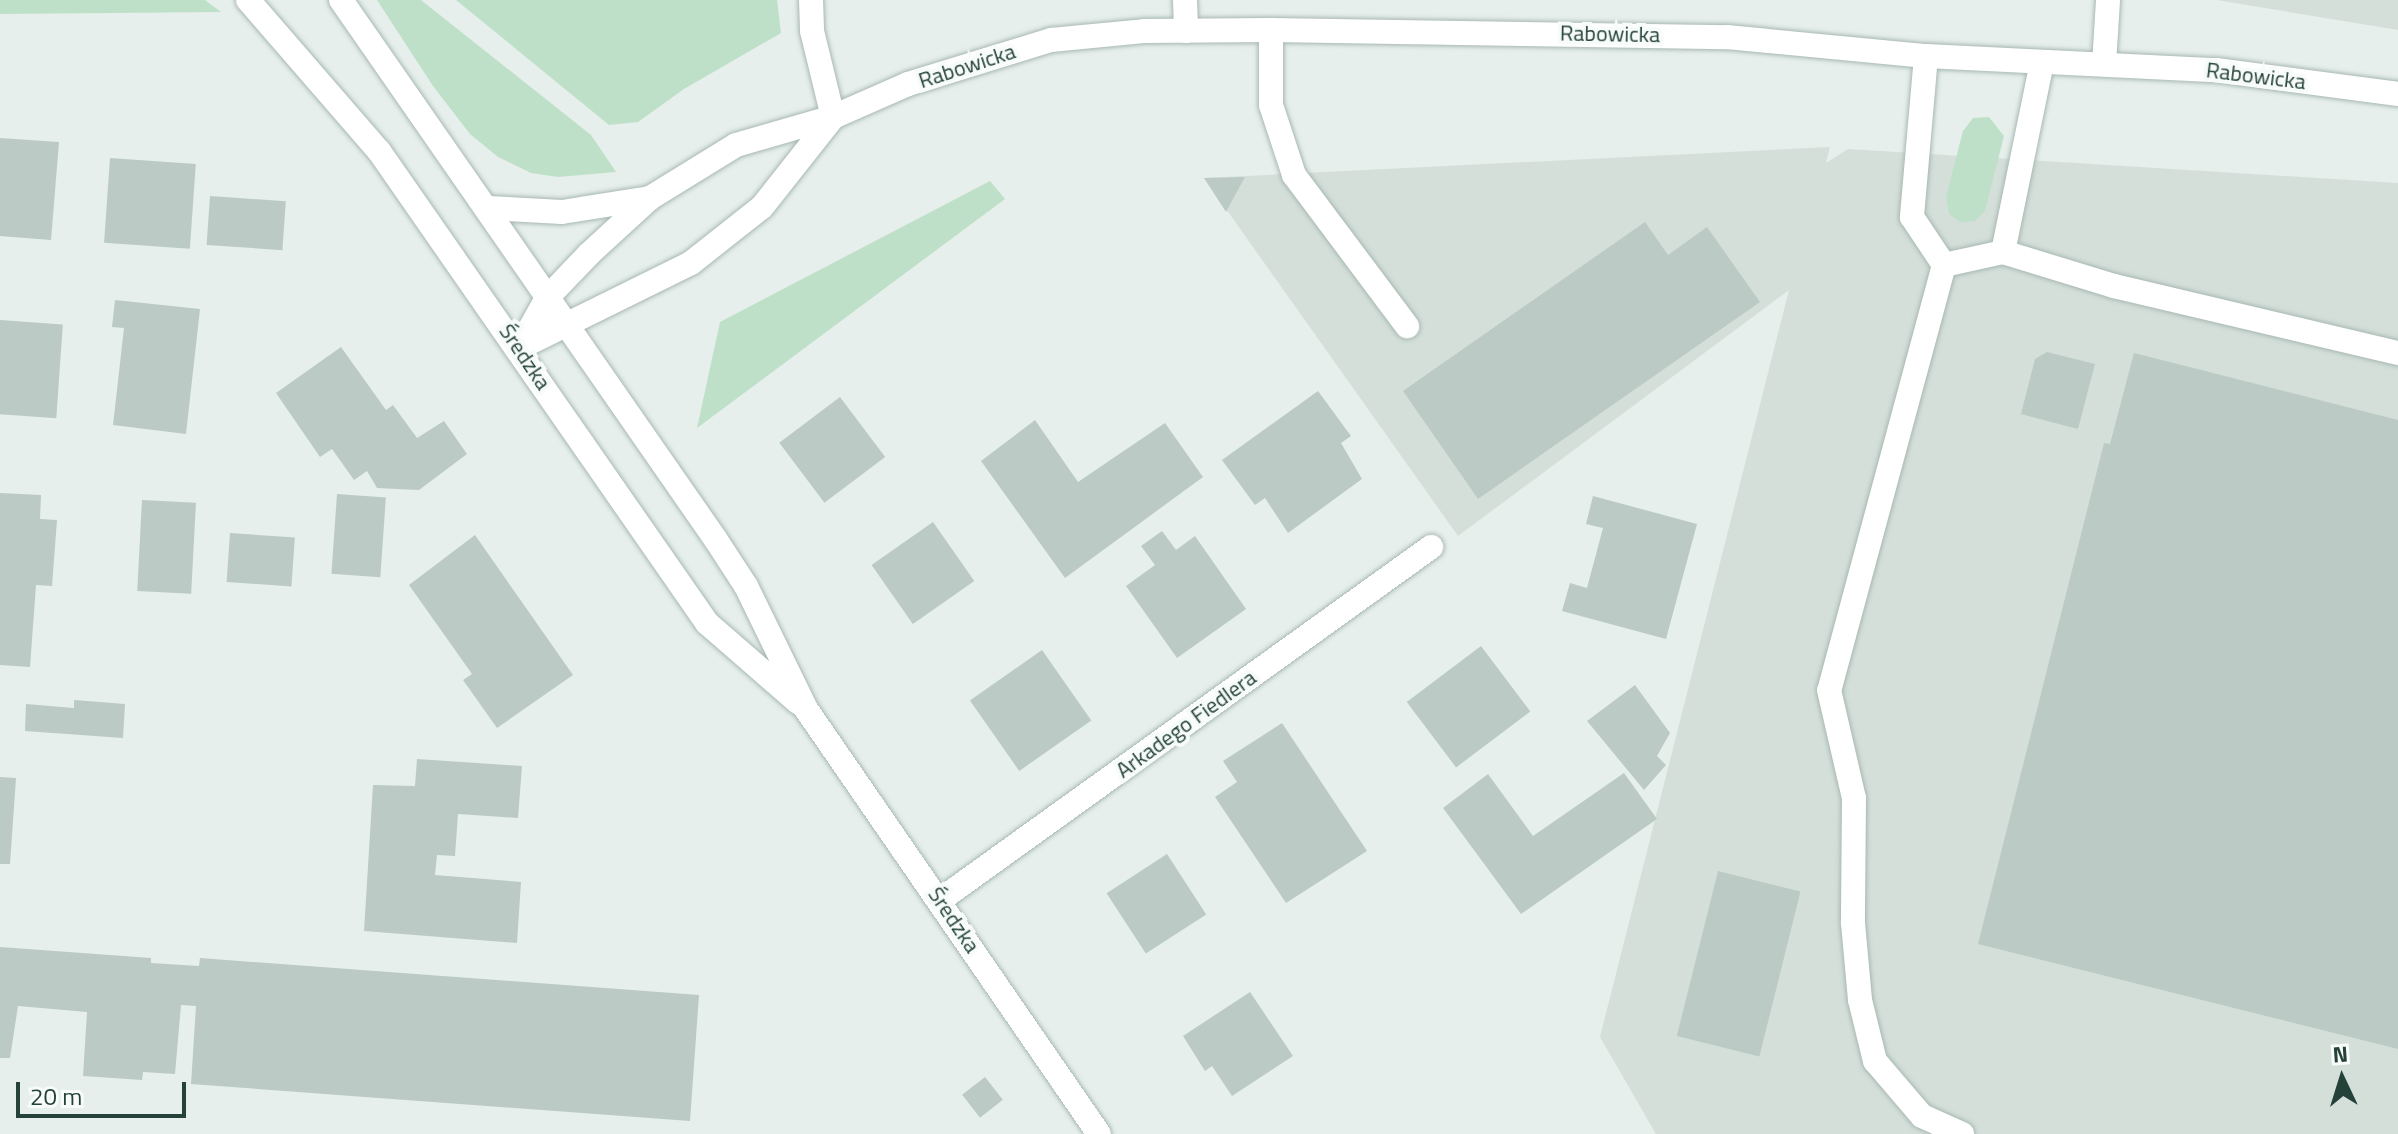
<!DOCTYPE html>
<html>
<head>
<meta charset="utf-8">
<style>
	body { margin:0 }
	#map { position:relative; width:2398px; height:1134px; overflow:hidden; background:#e6efeb; font-family:"Titillium Web",sans-serif }
	div>[style] { position:absolute }
	[style*='--x'] { left:calc(var(--x)*1px); top:calc(var(--y)*1px); width:calc(var(--w)*1px); rotate:calc(var(--a)*1deg) }
	.built>* { inset:0; background:#d4dfda }
	.green>* { inset:0; background:#bfe0c8 }
	.building>* { inset:0; background:#bbcac4; transform-origin:0 0 }
	.roads { filter:drop-shadow(0 0 2px #a8b8b2) drop-shadow(0 0 2px #a8b8b2) }
	.service>* { height:24px; margin:-12px; padding:0 12px; transform-origin:12px; border-radius:12px; background:#fff }
	.minor>* { height:24px; margin:-12px; padding:0 12px; transform-origin:12px; border-radius:12px; background:#fff }
	.tertiary>* { height:24px; margin:-12px; padding:0 12px; transform-origin:12px; border-radius:12px; background:#fff }
	span { translate:-50% -50%; white-space:nowrap; text-align:center; line-height:1.15; -webkit-text-stroke:8px #f7fbf9; paint-order:stroke }
	.street-label { font-size:22px; color:#24423a }
	.north { position:absolute; left:2302px; top:1038px; width:80px; height:80px; -webkit-text-stroke:6px #f7fbf9; paint-order:stroke; rotate:356deg; font-size:22px; font-weight:700; line-height:32px; text-align:center; color:#24423a }
	.north::after { content:''; display:block; margin:auto; width:28px; height:36px; background:#24423a; clip-path:polygon(50% 0,100% 100%,50% 72%,0 100%) }
	.scale { position:absolute; left:16px; top:1082px; width:170px; height:36px; box-sizing:border-box; border:4px solid #24423a; border-top:0; padding-left:10px; font-size:24px; line-height:28px; white-space:nowrap; color:#24423a; -webkit-text-stroke:6px #f7fbf9; paint-order:stroke }
</style>
</head>
<body>
<div id="map">
	<div class="built">
		<div style="clip-path:polygon(2217px 0,2398px 0,2398px 30px)"></div>
		<div style="clip-path:polygon(1830px 147px,1826px 163px,1848px 149px,2398px 183px,2398px 1134px,1656px 1134px,1600px 1037px,1789px 290px,1458px 536px,1204px 178px)"></div>
	</div>
	<div class="green">
		<div style="clip-path:polygon(0 0,205px 0,221px 12px,0 14px)"></div>
		<div style="clip-path:polygon(377px 0,421px 0,591px 135px,616px 172px,558px 177px,531px 173px,498px 157px,470px 134px,433px 86px)"></div>
		<div style="clip-path:polygon(456px 0,777px 0,781px 33px,684px 89px,638px 122px,609px 125px)"></div>
		<div style="clip-path:polygon(1989px 117px,2004px 136px,1985px 211px,1975px 221px,1960px 222px,1949px 214px,1946px 197px,1963px 131px,1973px 118px)"></div>
		<div style="clip-path:polygon(990px 181px,1005px 199px,697px 428px,720px 322px)"></div>
	</div>
	<div class="building">
		<div style="clip-path:polygon(0 138px,59px 142px,51px 240px,0 236px)"></div>
		<div style="left:110px;top:158px;width:86px;height:85px;rotate:4deg"></div>
		<div style="clip-path:polygon(1245px 177px,1226px 212px,1204px 178px)"></div>
		<div style="left:210px;top:196px;width:76px;height:49px;rotate:4deg"></div>
		<div style="clip-path:polygon(1645px 222px,1668px 255px,1707px 227px,1760px 302px,1478px 499px,1403px 391px)"></div>
		<div style="clip-path:polygon(115px 300px,200px 309px,186px 434px,113px 425px,124px 328px,112px 327px)"></div>
		<div style="left:0;top:320px;width:63px;height:94px;rotate:4deg"></div>
		<div style="clip-path:polygon(341px 347px,386px 410px,393px 405px,417px 438px,444px 421px,467px 454px,419px 490px,377px 488px,367px 471px,354px 480px,332px 449px,320px 457px,276px 393px)"></div>
		<div style="clip-path:polygon(2047px 352px,2095px 364px,2078px 429px,2021px 414px,2035px 359px)"></div>
		<div style="clip-path:polygon(2134px 353px,2398px 420px,2398px 1049px,1978px 944px,2104px 443px,2110px 444px)"></div>
		<div style="clip-path:polygon(1318px 391px,1351px 436px,1341px 443px,1362px 479px,1288px 533px,1265px 498px,1255px 505px,1222px 460px)"></div>
		<div style="left:840px;top:397px;width:75px;height:76px;rotate:53deg"></div>
		<div style="clip-path:polygon(1035px 420px,1078px 482px,1165px 423px,1203px 477px,1065px 578px,981px 461px)"></div>
		<div style="clip-path:polygon(0 493px,41px 495px,40px 519px,57px 520px,52px 586px,36px 585px,30px 667px,0 665px)"></div>
		<div style="left:337px;top:494px;width:49px;height:80px;rotate:4deg"></div>
		<div style="clip-path:polygon(1593px 496px,1697px 524px,1666px 639px,1562px 611px,1570px 583px,1587px 588px,1603px 528px,1586px 524px)"></div>
		<div style="left:142px;top:500px;width:54px;height:91px;rotate:3deg"></div>
		<div style="left:933px;top:522px;width:72px;height:75px;rotate:55deg"></div>
		<div style="clip-path:polygon(1162px 531px,1176px 550px,1195px 536px,1246px 609px,1177px 658px,1126px 586px,1155px 565px,1141px 546px)"></div>
		<div style="left:230px;top:533px;width:65px;height:49px;rotate:4deg"></div>
		<div style="clip-path:polygon(475px 535px,573px 675px,497px 728px,463px 680px,472px 674px,409px 585px)"></div>
		<div style="left:1481px;top:646px;width:82px;height:93px;rotate:53deg"></div>
		<div style="left:1042px;top:650px;width:86px;height:88px;rotate:55deg"></div>
		<div style="clip-path:polygon(1635px 685px,1670px 733px,1657px 756px,1666px 765px,1644px 790px,1587px 721px)"></div>
		<div style="clip-path:polygon(74px 700px,125px 704px,123px 738px,25px 731px,26px 704px,74px 708px)"></div>
		<div style="clip-path:polygon(1282px 723px,1367px 851px,1286px 903px,1215px 797px,1237px 782px,1223px 761px)"></div>
		<div style="clip-path:polygon(417px 759px,522px 766px,518px 818px,458px 814px,455px 856px,437px 855px,435px 875px,521px 882px,517px 943px,364px 931px,373px 785px,415px 786px)"></div>
		<div style="clip-path:polygon(1624px 773px,1657px 819px,1521px 914px,1443px 808px,1488px 774px,1533px 836px)"></div>
		<div style="clip-path:polygon(0 777px,16px 778px,10px 864px,0 864px)"></div>
		<div style="left:1167px;top:854px;width:72px;height:72px;rotate:57deg"></div>
		<div style="left:1718px;top:871px;width:85px;height:170px;rotate:14deg"></div>
		<div style="clip-path:polygon(0 947px,151px 958px,151px 963px,199px 966px,200px 958px,699px 995px,690px 1121px,191px 1084px,196px 1006px,181px 1005px,175px 1074px,143px 1072px,142px 1080px,83px 1076px,87px 1012px,18px 1006px,10px 1058px,0 1058px)"></div>
		<div style="clip-path:polygon(1250px 992px,1293px 1056px,1232px 1096px,1212px 1066px,1205px 1071px,1183px 1036px)"></div>
		<div style="left:985px;top:1077px;width:29px;height:29px;rotate:52deg"></div>
	</div>
	<div class="roads">
		<div class="service">
			<div style="--x:811;--y:0;--w:31;--a:88"></div>
			<div style="--x:812;--y:31;--w:89;--a:76.3"></div>
			<div style="--x:1185;--y:0;--w:31;--a:88"></div>
			<div style="--x:1271;--y:30;--w:75;--a:90"></div>
			<div style="--x:1271;--y:105;--w:74;--a:71.8"></div>
			<div style="--x:1294;--y:175;--w:189;--a:53.2"></div>
			<div style="--x:1926;--y:56;--w:162;--a:95"></div>
			<div style="--x:1912;--y:217;--w:58;--a:56.3"></div>
			<div style="--x:1944;--y:265;--w:60;--a:-12.4"></div>
			<div style="--x:2003;--y:252;--w:194;--a:-78.4"></div>
			<div style="--x:2104;--y:64;--w:64;--a:-86.4"></div>
			<div style="--x:2003;--y:252;--w:116;--a:17"></div>
			<div style="--x:2114;--y:286;--w:292;--a:13.3"></div>
			<div style="--x:1944;--y:265;--w:440;--a:105.1"></div>
			<div style="--x:1829;--y:690;--w:111;--a:77"></div>
			<div style="--x:1854;--y:798;--w:125;--a:90.5"></div>
			<div style="--x:1853;--y:923;--w:77;--a:84.8"></div>
			<div style="--x:1860;--y:1000;--w:63;--a:76.2"></div>
			<div style="--x:1875;--y:1061;--w:72;--a:49.5"></div>
			<div style="--x:1922;--y:1116;--w:44;--a:24.2"></div>
		</div>
		<div class="minor">
			<div style="--x:940;--y:900;--w:605;--a:-35.71"></div>
		</div>
		<div class="tertiary">
			<div style="--x:248;--y:0;--w:200;--a:49.1"></div>
			<div style="--x:379;--y:151;--w:575;--a:55.2"></div>
			<div style="--x:707;--y:623;--w:121;--a:41"></div>
			<div style="--x:341;--y:0;--w:657;--a:55.22"></div>
			<div style="--x:716;--y:540;--w:55;--a:56.9"></div>
			<div style="--x:746;--y:586;--w:137;--a:64"></div>
			<div style="--x:806;--y:709;--w:516;--a:55.42"></div>
			<div style="--x:489;--y:208;--w:73;--a:3.1"></div>
			<div style="--x:562;--y:212;--w:89;--a:-9"></div>
			<div style="--x:519;--y:348;--w:57;--a:-60.8"></div>
			<div style="--x:547;--y:298;--w:61;--a:-46.3"></div>
			<div style="--x:589;--y:254;--w:83;--a:-42.6"></div>
			<div style="--x:650;--y:198;--w:101;--a:-31.6"></div>
			<div style="--x:736;--y:145;--w:101;--a:-16.1"></div>
			<div style="--x:833;--y:117;--w:82;--a:-23.7"></div>
			<div style="--x:908;--y:84;--w:150;--a:-17.1"></div>
			<div style="--x:1051;--y:40;--w:93;--a:-5.5"></div>
			<div style="--x:1144;--y:31;--w:127;--a:-0.5"></div>
			<div style="--x:1271;--y:30;--w:456;--a:0.9"></div>
			<div style="--x:1727;--y:37;--w:200;--a:5.5"></div>
			<div style="--x:1926;--y:56;--w:290;--a:2.8"></div>
			<div style="--x:2216;--y:70;--w:184;--a:7.5"></div>
			<div style="--x:519;--y:348;--w:192;--a:-26.3"></div>
			<div style="--x:691;--y:263;--w:90;--a:-38.3"></div>
			<div style="--x:762;--y:207;--w:115;--a:-51.7"></div>
		</div>
	</div>
	<div class="street-label">
		<span style="left:1610px;top:34px;rotate:1deg">Rabowicka</span>
		<span style="left:967px;top:66px;rotate:-18deg">Rabowicka</span>
		<span style="left:2256px;top:76px;rotate:7deg">Rabowicka</span>
		<span style="left:525px;top:357px;rotate:56deg">Średzka</span>
		<span style="left:1186px;top:724px;rotate:-36deg">Arkadego Fiedlera</span>
		<span style="left:954px;top:920px;rotate:56deg">Średzka</span>
	</div>
	<div class="north">N</div>
	<div class="scale">20 m</div>
</div>
</body>
</html>
